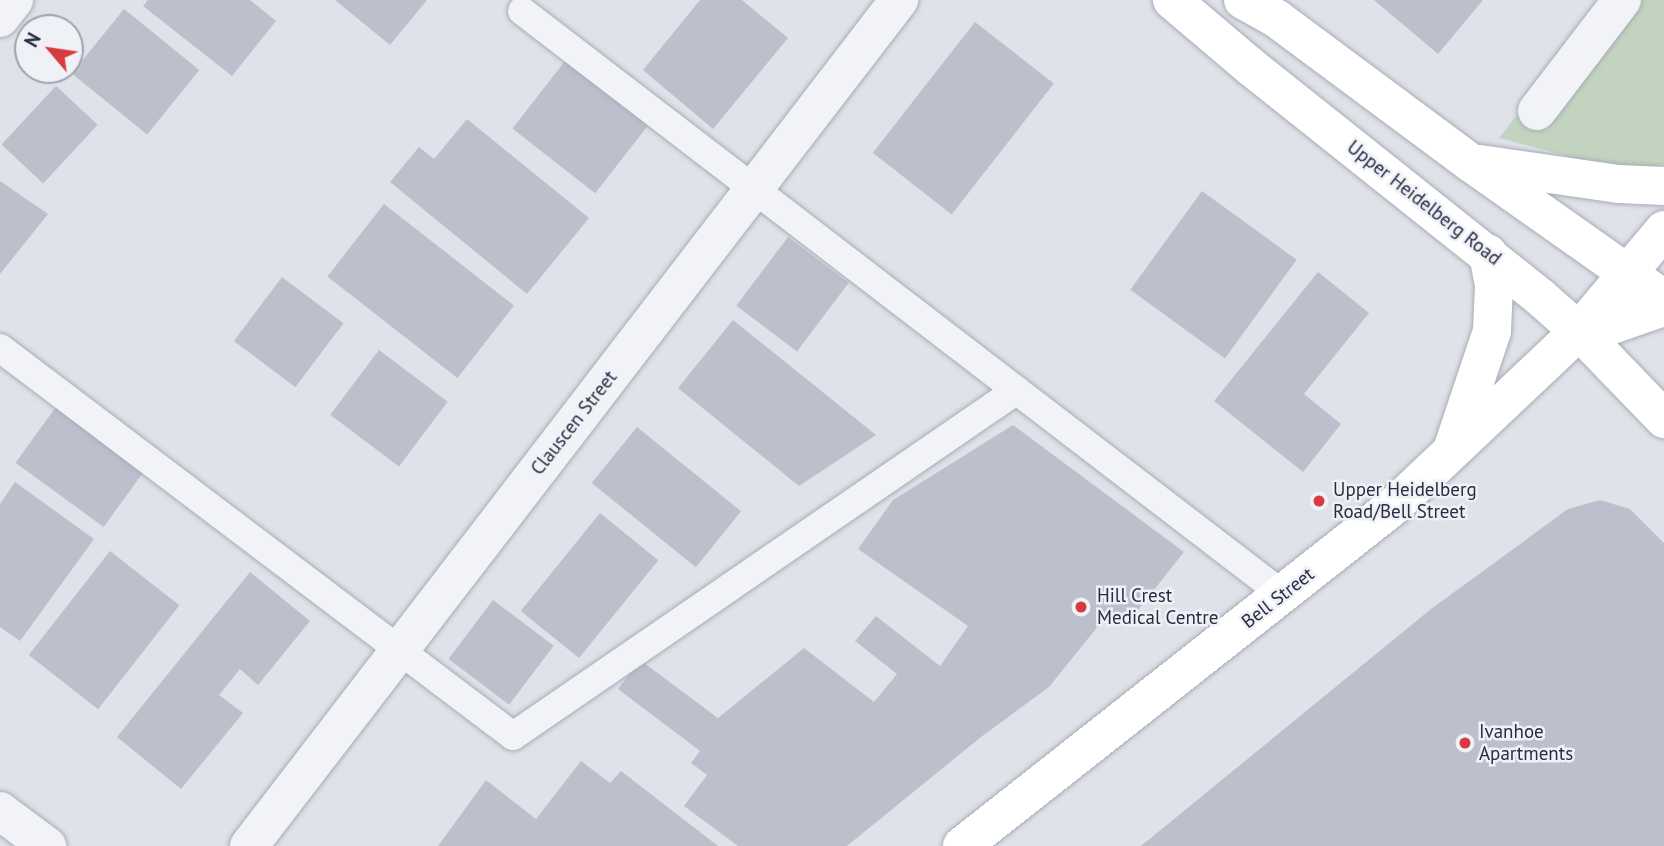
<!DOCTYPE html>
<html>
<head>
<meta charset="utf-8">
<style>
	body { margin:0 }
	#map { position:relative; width:1664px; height:846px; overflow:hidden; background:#dfe2e9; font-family:"PT Sans",sans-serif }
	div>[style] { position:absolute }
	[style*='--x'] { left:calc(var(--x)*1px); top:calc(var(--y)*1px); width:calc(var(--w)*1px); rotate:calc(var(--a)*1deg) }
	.green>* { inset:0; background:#c2d4bf }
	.building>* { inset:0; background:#bcc0cd; transform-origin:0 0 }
	.roads { filter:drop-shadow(0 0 2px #a8acb7) drop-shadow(0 0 2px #a8acb7) }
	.service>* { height:28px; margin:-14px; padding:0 14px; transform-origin:14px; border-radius:14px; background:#f2f3f7 }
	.minor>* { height:38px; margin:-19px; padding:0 19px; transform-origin:19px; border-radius:19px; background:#f2f3f7 }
	.secondary>* { height:38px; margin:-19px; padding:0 19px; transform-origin:19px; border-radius:19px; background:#fff }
	.dots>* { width:19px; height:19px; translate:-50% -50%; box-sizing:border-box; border:4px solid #eff1f7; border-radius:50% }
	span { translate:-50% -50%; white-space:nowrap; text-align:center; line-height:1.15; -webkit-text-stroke:5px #eff1f7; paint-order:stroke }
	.street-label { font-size:19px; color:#272d42 }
	.poi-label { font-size:19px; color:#272d42 }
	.left { translate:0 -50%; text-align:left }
	.north { position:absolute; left:14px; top:14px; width:70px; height:70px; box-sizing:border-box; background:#eff1f7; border:2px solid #9fa3af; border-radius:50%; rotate:299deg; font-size:19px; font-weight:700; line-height:28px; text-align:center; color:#272d42 }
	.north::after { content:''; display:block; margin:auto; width:24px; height:32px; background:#d83b3f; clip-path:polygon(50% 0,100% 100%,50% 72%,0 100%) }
</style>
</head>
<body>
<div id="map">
	<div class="green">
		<div style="clip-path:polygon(1640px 0,1664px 0,1664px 164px,1645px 169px,1616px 169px,1499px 138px,1521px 110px)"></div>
	</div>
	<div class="building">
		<div style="clip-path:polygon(148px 0,250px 0,276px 21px,232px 76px,143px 6px)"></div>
		<div style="clip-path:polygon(335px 0,427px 0,390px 45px)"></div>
		<div style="clip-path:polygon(700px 0,742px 0,788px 38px,713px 129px,643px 70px)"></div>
		<div style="clip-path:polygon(1374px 0,1483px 0,1438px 54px)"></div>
		<div style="left:124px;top:9px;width:97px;height:83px;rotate:39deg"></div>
		<div style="left:975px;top:22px;width:100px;height:166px;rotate:38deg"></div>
		<div style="left:569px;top:56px;width:105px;height:92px;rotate:38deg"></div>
		<div style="left:56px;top:86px;width:57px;height:80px;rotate:43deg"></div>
		<div style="clip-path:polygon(467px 119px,589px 218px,527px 294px,390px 182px,419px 147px,434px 159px)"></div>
		<div style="clip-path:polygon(0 181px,48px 214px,0 274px)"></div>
		<div style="left:1202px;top:191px;width:117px;height:122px;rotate:36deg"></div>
		<div style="left:384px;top:204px;width:165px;height:92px;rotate:38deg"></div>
		<div style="left:788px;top:237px;width:76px;height:86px;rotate:37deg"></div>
		<div style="clip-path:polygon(1318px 272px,1369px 313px,1304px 394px,1341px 424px,1303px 472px,1214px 401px)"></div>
		<div style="left:282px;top:277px;width:77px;height:80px;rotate:37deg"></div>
		<div style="clip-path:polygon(733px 320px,876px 435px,799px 486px,678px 388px)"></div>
		<div style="left:379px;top:350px;width:86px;height:81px;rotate:37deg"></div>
		<div style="left:56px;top:407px;width:109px;height:69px;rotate:36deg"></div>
		<div style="clip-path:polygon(1013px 425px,1184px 552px,1126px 625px,1107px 615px,1049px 687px,981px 737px,847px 846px,738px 846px,684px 806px,707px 775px,691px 763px,700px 751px,618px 689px,640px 660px,718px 718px,804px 648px,874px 702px,897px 674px,855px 641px,876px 616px,940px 666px,968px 626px,858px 549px,893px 500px)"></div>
		<div style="left:637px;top:427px;width:134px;height:72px;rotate:39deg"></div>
		<div style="clip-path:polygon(15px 482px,94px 539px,20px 641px,0 627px,0 504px)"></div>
		<div style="clip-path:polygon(1600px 500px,1630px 509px,1664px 543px,1664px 846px,1141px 846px,1431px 609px,1568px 509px)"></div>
		<div style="left:600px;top:513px;width:75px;height:126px;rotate:39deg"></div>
		<div style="left:110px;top:551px;width:88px;height:132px;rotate:38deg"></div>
		<div style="clip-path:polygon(250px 572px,310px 621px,258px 685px,240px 669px,219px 695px,243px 713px,181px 789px,117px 737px)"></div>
		<div style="left:493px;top:600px;width:76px;height:74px;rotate:37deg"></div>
		<div style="clip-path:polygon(581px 761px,610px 783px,621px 771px,718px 846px,438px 846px,486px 780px,536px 819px)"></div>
	</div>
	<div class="roads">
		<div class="service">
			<div style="--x:522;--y:11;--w:958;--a:37.49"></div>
			<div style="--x:0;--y:348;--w:643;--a:37.1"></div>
			<div style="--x:513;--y:736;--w:611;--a:-34.47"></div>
		</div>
		<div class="minor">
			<div style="--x:0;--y:18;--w:23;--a:-52"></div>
			<div style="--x:1537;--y:111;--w:140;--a:-52.6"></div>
			<div style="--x:0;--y:811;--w:59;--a:36.7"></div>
			<div style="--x:249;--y:846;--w:1067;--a:-52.46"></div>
		</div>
		<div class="secondary">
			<div style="--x:1172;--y:0;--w:104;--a:40.3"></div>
			<div style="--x:1251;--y:67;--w:369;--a:38.5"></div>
			<div style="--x:1540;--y:297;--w:57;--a:41.5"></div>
			<div style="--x:1583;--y:335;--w:117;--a:46"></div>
			<div style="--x:1243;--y:0;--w:39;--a:29"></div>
			<div style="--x:1277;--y:19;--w:242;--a:36.6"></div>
			<div style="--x:1471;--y:163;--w:236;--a:35.2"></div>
			<div style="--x:1480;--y:164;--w:140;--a:8.2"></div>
			<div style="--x:1619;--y:184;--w:45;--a:2.5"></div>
			<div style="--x:1583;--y:335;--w:86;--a:-19.1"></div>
			<div style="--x:1453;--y:447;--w:122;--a:-71.4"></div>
			<div style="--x:1492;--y:331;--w:46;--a:-87.5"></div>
			<div style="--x:1494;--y:285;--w:32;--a:-101"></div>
			<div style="--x:962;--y:846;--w:551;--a:-38.22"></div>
			<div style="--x:1395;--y:505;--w:253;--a:-43.4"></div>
			<div style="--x:1579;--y:331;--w:132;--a:-49.9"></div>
		</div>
	</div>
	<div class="dots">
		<div style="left:1319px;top:501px;background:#d83b3f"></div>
		<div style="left:1081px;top:607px;background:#d83b3f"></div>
		<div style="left:1465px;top:743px;background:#d83b3f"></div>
	</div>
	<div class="street-label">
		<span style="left:1424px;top:203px;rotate:38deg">Upper Heidelberg Road</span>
		<span style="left:574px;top:423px;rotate:-52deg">Clauscen Street</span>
		<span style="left:1278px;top:598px;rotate:-38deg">Bell Street</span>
	</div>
	<div class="poi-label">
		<span class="left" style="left:1333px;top:501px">Upper Heidelberg<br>Road/Bell Street</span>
		<span class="left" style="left:1097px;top:607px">Hill Crest<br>Medical Centre</span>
		<span class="left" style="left:1479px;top:743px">Ivanhoe<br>Apartments</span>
	</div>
	<div class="north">N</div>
</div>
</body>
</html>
